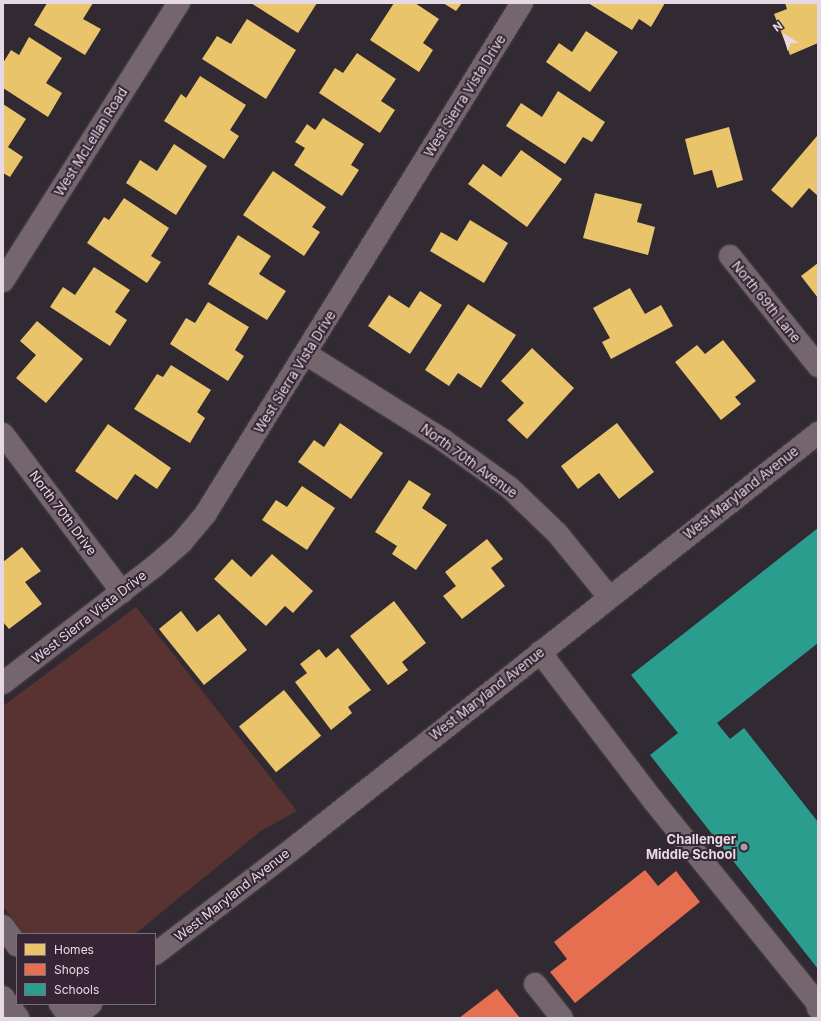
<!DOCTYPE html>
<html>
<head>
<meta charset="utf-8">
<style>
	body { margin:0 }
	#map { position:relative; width:821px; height:1021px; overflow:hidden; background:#322a32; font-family:Inter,sans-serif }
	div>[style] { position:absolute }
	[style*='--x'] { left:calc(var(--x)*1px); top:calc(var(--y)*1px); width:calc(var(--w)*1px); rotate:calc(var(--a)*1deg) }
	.green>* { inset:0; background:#583331 }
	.homes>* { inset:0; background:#e9c46a; transform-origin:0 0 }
	.shops>* { inset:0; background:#e76f51 }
	.schools>* { inset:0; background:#2a9d8f }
	.roads { filter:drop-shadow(0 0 1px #4e474e) drop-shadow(0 0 1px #4e474e) }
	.minor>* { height:22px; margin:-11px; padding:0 11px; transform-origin:11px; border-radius:11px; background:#75666d }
	.dots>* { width:11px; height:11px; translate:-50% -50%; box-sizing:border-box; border:2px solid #362635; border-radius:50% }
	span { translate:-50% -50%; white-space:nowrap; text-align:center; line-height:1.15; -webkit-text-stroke:4px #362635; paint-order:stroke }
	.street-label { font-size:13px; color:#e5dae4 }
	.poi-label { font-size:13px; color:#e5dae4; font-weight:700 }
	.right { translate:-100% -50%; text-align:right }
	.frame { position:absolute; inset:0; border:4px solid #e5dae4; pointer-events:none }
	.legend { position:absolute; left:16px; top:933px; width:140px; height:72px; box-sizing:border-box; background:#362635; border:1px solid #7c6e7b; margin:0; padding:5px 7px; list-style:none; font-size:12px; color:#e5dae4 }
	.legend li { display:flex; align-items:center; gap:8px; height:20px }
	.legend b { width:20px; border:1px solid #7c6e7b }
	.north { position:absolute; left:765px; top:16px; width:40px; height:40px; -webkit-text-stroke:3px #362635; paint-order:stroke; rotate:323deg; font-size:11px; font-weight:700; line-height:16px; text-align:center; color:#e5dae4 }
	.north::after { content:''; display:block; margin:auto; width:14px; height:18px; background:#e5dae4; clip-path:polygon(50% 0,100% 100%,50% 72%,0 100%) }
</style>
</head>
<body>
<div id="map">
	<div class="green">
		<div style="clip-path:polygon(136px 607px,297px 811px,261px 831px,135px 934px,24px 934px,3px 906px,3px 706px)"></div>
	</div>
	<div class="homes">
		<div style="clip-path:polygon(47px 3px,93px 3px,83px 19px,101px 29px,85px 55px,34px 25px)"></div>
		<div style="clip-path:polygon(251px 3px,317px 3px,298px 33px)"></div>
		<div style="clip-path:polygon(394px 3px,415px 3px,439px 19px,423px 43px,433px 50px,419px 72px,370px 40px)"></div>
		<div style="clip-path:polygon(443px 3px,462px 3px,456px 11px)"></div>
		<div style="clip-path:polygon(588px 3px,665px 3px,651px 27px,639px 19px,632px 30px)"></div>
		<div style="clip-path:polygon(785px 3px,818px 3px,818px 43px,790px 55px,774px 14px,787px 9px)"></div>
		<div style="clip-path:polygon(247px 19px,296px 50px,266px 99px,202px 59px,217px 36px,231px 44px)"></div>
		<div style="clip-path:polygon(586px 31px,618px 52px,590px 92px,546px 62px,559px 43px,572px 52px)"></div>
		<div style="clip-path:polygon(29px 37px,62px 58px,46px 83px,62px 93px,48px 117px,3px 88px,3px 63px,11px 50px,19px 55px)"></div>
		<div style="clip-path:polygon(357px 53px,396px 79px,381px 101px,395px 110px,380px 133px,319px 93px,335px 68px,343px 73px)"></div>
		<div style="clip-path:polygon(200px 76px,246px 105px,230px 130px,239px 136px,224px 159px,164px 121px,181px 94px,186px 98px)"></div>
		<div style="clip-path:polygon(558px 91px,605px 122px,592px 142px,583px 137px,565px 164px,506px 126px,521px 103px,542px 117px)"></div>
		<div style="clip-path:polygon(3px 104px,26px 119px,8px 147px,23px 157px,10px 177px,3px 173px)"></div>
		<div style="clip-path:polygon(323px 118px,364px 144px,351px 165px,359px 170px,342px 196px,294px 165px,305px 148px,295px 142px,307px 124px,315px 130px)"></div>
		<div style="clip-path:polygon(729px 127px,743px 180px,717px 188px,712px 170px,694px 175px,685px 139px)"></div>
		<div style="clip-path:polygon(817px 136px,818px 196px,809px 188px,792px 208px,771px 190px)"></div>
		<div style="clip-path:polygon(174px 144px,207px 166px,176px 215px,126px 183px,140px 160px,157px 171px)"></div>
		<div style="clip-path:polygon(521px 150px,562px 179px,527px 227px,468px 184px,483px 164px,501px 177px)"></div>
		<div style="clip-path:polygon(273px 171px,326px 207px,312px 227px,320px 232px,304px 256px,243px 215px)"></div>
		<div style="clip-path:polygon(595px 193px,642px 204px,637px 222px,655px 227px,648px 255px,583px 238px)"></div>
		<div style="clip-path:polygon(124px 198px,169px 228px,151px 256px,161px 262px,147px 283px,87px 243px,104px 217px,109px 220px)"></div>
		<div style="clip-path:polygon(470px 220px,508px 243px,484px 283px,430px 251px,441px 232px,457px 241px)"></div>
		<div style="clip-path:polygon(238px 235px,271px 256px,259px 274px,286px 291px,267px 320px,208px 284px)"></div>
		<div style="clip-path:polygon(818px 263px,818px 298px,801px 276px)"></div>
		<div style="clip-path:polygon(94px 267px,130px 290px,115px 312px,127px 320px,110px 346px,50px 307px,63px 287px,75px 295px)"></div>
		<div style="clip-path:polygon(630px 288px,645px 314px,661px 305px,673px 326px,611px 359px,602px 342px,610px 338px,593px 308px)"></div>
		<div style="clip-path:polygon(420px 291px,442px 305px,410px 354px,368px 326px,389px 295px,409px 308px)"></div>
		<div style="clip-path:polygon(208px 302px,249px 327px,235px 350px,244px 356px,228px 381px,170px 344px,186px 318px,195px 323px)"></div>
		<div style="clip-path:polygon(468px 304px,516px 335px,481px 388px,458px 373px,449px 386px,425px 370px)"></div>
		<div style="clip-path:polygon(37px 321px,83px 359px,46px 403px,16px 378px,36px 355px,20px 341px)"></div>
		<div style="clip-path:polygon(723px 340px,756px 381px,735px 397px,741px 404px,721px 420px,675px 362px,697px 345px,705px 354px)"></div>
		<div style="clip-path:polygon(532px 348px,574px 388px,527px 439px,507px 420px,524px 403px,501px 381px)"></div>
		<div style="clip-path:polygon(171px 365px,211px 390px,197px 412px,205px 418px,190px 443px,134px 409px,157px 374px,163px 377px)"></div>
		<div style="clip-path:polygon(340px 423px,383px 453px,351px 499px,298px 462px,314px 440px,324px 447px)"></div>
		<div style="clip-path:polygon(617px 423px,654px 472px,619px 499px,599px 473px,578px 489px,561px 466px)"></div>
		<div style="clip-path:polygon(108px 424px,171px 468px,157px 489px,135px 474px,117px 500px,75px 471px)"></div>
		<div style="clip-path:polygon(409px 480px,431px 494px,422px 508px,447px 525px,416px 570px,392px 554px,397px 546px,375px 532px)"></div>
		<div style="clip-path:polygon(302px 486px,335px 508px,307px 550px,262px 520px,276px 500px,287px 507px)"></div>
		<div style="clip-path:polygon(487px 539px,503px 559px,491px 568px,505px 586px,462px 619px,443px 596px,456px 586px,445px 572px)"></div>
		<div style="clip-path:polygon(22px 547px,41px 571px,25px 582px,42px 604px,9px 629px,3px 622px,3px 562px)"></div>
		<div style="clip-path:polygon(272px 554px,313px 591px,293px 613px,285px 606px,266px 626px,214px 579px,232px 559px,251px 577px)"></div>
		<div style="clip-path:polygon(394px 601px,426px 643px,402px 662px,408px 670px,388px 685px,350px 636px)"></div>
		<div style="clip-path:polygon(181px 611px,197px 632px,219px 614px,247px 650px,204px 685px,159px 629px)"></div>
		<div style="clip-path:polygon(338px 648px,371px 690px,348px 707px,352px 713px,331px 730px,295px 682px,307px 673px,300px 664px,319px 649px,326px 658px)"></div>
		<div style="left:284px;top:690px;width:59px;height:58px;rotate:51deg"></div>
	</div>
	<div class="shops">
		<div style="clip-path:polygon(645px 870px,658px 886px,676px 871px,700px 902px,575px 1003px,550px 972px,567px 959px,554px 942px)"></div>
		<div style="clip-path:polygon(497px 989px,520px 1018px,459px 1018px)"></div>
	</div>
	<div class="schools">
		<div style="clip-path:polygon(818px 528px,818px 643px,717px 723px,730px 739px,744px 728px,818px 822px,818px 969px,650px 755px,678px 733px,631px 675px)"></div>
	</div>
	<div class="roads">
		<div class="minor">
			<div style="--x:730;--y:256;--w:141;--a:51.3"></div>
			<div style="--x:3;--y:281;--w:329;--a:-57.7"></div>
			<div style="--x:306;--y:354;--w:162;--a:32.1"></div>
			<div style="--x:443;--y:440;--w:82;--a:35.6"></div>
			<div style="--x:510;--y:488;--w:65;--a:43.8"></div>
			<div style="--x:557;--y:533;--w:82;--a:50.9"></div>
			<div style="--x:3;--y:434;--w:198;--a:53"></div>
			<div style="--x:540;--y:652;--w:185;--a:52.7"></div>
			<div style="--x:652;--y:799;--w:262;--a:51"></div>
			<div style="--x:817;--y:1003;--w:5;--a:79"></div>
			<div style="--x:3;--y:683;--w:193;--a:-37.6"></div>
			<div style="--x:156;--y:565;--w:35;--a:-41"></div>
			<div style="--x:182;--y:542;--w:38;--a:-50"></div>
			<div style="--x:206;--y:513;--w:600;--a:-58.22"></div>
			<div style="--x:3;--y:926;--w:24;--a:54"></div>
			<div style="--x:155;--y:954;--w:183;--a:-37.4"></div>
			<div style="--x:300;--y:843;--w:661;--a:-38.36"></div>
			<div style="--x:535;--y:984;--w:43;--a:51.5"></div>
			<div style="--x:3;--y:997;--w:26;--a:54"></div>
			<div style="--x:60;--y:1004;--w:17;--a:54"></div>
			<div style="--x:73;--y:1018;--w:23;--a:-38"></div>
		</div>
	</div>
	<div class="dots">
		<div style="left:744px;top:847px;background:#a69ca6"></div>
	</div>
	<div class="street-label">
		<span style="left:465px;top:96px;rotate:-58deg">West Sierra Vista Drive</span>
		<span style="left:91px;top:142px;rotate:-58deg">West McLellan Road</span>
		<span style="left:766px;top:302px;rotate:51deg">North 69th Lane</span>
		<span style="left:295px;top:372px;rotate:-58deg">West Sierra Vista Drive</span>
		<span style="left:469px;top:461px;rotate:36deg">North 70th Avenue</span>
		<span style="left:741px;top:493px;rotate:-38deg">West Maryland Avenue</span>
		<span style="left:63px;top:513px;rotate:53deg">North 70th Drive</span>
		<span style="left:89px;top:617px;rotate:-38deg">West Sierra Vista Drive</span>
		<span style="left:487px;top:694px;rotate:-38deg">West Maryland Avenue</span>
		<span style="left:232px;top:895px;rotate:-38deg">West Maryland Avenue</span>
	</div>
	<div class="poi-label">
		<span class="right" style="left:736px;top:847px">Challenger<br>Middle School</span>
	</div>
	<div class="frame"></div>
	<ul class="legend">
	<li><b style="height:11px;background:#e9c46a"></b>Homes</li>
	<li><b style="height:11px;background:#e76f51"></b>Shops</li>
	<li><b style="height:11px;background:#2a9d8f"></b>Schools</li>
	</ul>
	<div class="north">N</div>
</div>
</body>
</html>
